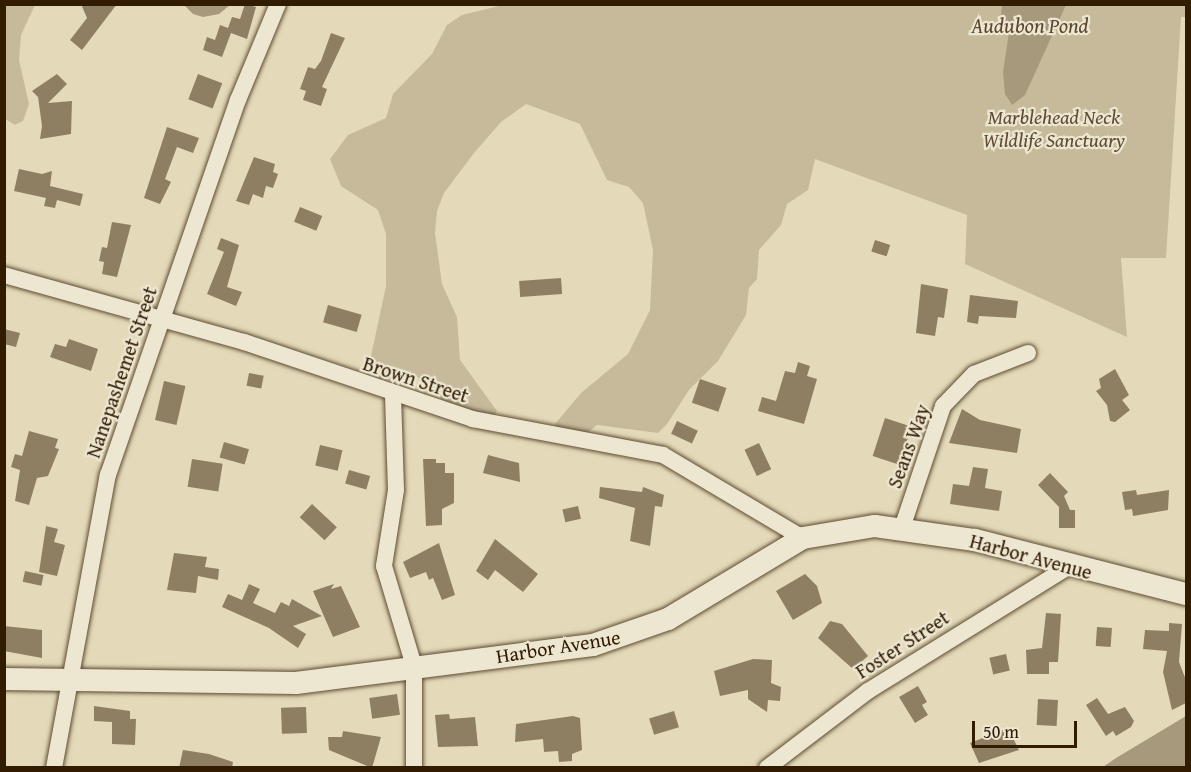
<!DOCTYPE html>
<html>
<head>
<meta charset="utf-8">
<style>
	body { margin:0 }
	#map { position:relative; width:1191px; height:772px; overflow:hidden; background:#e4daba; font-family:"Gentium Book Plus",serif }
	div>[style] { position:absolute }
	[style*='--x'] { left:calc(var(--x)*1px); top:calc(var(--y)*1px); width:calc(var(--w)*1px); rotate:calc(var(--a)*1deg) }
	.green>* { inset:0; background:#c6ba9b }
	.water>* { inset:0; background:#a7997b }
	.building>* { inset:0; background:#8e7f62; transform-origin:0 0 }
	.roads { filter:drop-shadow(0 0 2px #5e4c30) drop-shadow(0 0 2px #5e4c30) }
	.street>* { height:16px; margin:-8px; padding:0 8px; transform-origin:8px; border-radius:8px; background:#ede7d2 }
	.secondary>* { height:22px; margin:-11px; padding:0 11px; transform-origin:11px; border-radius:11px; background:#ede7d2 }
	span { translate:-50% -50%; white-space:nowrap; text-align:center; line-height:1.15; -webkit-text-stroke:4.5px #ede7d2; paint-order:stroke }
	.park-label { font-size:20px; color:#5e4b30; font-style:italic }
	.street-label { font-size:20px; color:#311c02 }
	.water-label { font-size:21px; color:#5a482c; font-style:italic }
	.frame { position:absolute; inset:0; border:6px solid #311c02; pointer-events:none }
	.scale { position:absolute; left:972px; top:721px; width:105px; height:27px; box-sizing:border-box; border:3px solid #311c02; border-top:0; padding-left:8px; font-size:18px; line-height:21px; white-space:nowrap; color:#311c02; -webkit-text-stroke:4px #ede7d2; paint-order:stroke }
</style>
</head>
<body>
<div id="map">
	<div class="green">
		<div style="clip-path:polygon(4px 5px,35px 5px,21px 35px,19px 60px,29px 104px,23px 121px,15px 125px,5px 119px)"></div>
		<div style="clip-path:polygon(503px 5px,1186px 5px,1186px 17px,1181px 17px,1166px 258px,1121px 258px,1127px 337px,965px 264px,967px 215px,815px 159px,808px 190px,787px 204px,781px 225px,759px 250px,757px 279px,749px 288px,746px 315px,718px 361px,689px 390px,667px 424px,658px 433px,597px 425px,584px 435px,557px 430px,555px 424px,581px 393px,628px 354px,650px 310px,653px 250px,643px 203px,629px 187px,607px 180px,580px 124px,526px 104px,501px 122px,474px 153px,444px 193px,437px 211px,435px 233px,442px 284px,457px 317px,460px 360px,497px 411px,493px 419px,480px 422px,442px 399px,414px 374px,377px 380px,368px 370px,386px 286px,386px 234px,378px 210px,341px 186px,330px 159px,348px 135px,386px 118px,393px 94px,432px 54px,447px 25px,462px 15px)"></div>
	</div>
	<div class="water">
		<div style="clip-path:polygon(184px 5px,230px 5px,219px 14px,203px 17px,193px 14px)"></div>
		<div style="clip-path:polygon(1002px 5px,1066px 5px,1025px 95px,1012px 105px,1005px 94px,1003px 72px,1009px 32px,1001px 17px)"></div>
		<div style="clip-path:polygon(1186px 716px,1186px 767px,1103px 767px,1116px 758px)"></div>
	</div>
	<div class="building">
		<div style="clip-path:polygon(81px 4px,117px 4px,82px 50px,70px 40px,87px 18px)"></div>
		<div style="clip-path:polygon(245px 4px,256px 7px,247px 39px,231px 33px,222px 57px,203px 50px,207px 37px,215px 40px,220px 25px,228px 28px,232px 17px,240px 19px)"></div>
		<div style="clip-path:polygon(331px 33px,345px 38px,322px 87px,327px 89px,321px 106px,303px 100px,306px 91px,300px 89px,308px 67px,315px 69px,321px 61px)"></div>
		<div style="clip-path:polygon(57px 74px,67px 84px,48px 103px,72px 101px,71px 134px,40px 139px,42px 126px,38px 97px,32px 91px)"></div>
		<div style="left:198px;top:74px;width:26px;height:27px;rotate:21deg"></div>
		<div style="clip-path:polygon(167px 127px,199px 138px,193px 153px,177px 147px,165px 179px,171px 182px,160px 204px,144px 198px)"></div>
		<div style="clip-path:polygon(254px 157px,275px 164px,273px 172px,278px 174px,273px 188px,266px 186px,263px 198px,253px 194px,249px 205px,236px 201px)"></div>
		<div style="clip-path:polygon(19px 169px,42px 174px,52px 171px,50px 186px,83px 194px,80px 206px,57px 200px,55px 208px,44px 206px,46px 198px,14px 191px)"></div>
		<div style="left:300px;top:207px;width:24px;height:16px;rotate:22deg"></div>
		<div style="clip-path:polygon(112px 222px,131px 225px,117px 277px,102px 274px,104px 262px,99px 261px,102px 247px,107px 248px)"></div>
		<div style="clip-path:polygon(221px 238px,239px 245px,227px 287px,242px 292px,236px 306px,207px 294px,224px 252px,217px 249px)"></div>
		<div style="left:875px;top:240px;width:16px;height:12px;rotate:18deg"></div>
		<div style="left:561px;top:278px;width:16px;height:42px;rotate:86deg"></div>
		<div style="clip-path:polygon(921px 284px,948px 289px,944px 318px,938px 317px,935px 336px,916px 333px)"></div>
		<div style="clip-path:polygon(970px 295px,1018px 301px,1016px 318px,979px 316px,978px 324px,967px 322px)"></div>
		<div style="left:328px;top:305px;width:35px;height:18px;rotate:16deg"></div>
		<div style="clip-path:polygon(4px 329px,20px 333px,16px 347px,4px 344px)"></div>
		<div style="clip-path:polygon(69px 339px,98px 349px,91px 371px,50px 357px,55px 344px,66px 347px)"></div>
		<div style="clip-path:polygon(798px 362px,810px 366px,807px 376px,817px 379px,804px 424px,758px 411px,762px 397px,776px 401px,785px 371px,795px 373px)"></div>
		<div style="clip-path:polygon(1115px 369px,1129px 395px,1122px 400px,1130px 410px,1115px 422px,1110px 421px,1107px 405px,1096px 391px,1101px 388px,1099px 379px)"></div>
		<div style="left:249px;top:373px;width:15px;height:13px;rotate:11deg"></div>
		<div style="left:700px;top:379px;width:28px;height:25px;rotate:19deg"></div>
		<div style="left:164px;top:381px;width:22px;height:40px;rotate:13deg"></div>
		<div style="clip-path:polygon(962px 409px,980px 420px,1021px 429px,1017px 453px,949px 443px)"></div>
		<div style="left:885px;top:418px;width:28px;height:40px;rotate:18deg"></div>
		<div style="left:677px;top:421px;width:23px;height:14px;rotate:25deg"></div>
		<div style="clip-path:polygon(29px 431px,58px 439px,55px 448px,59px 449px,48px 476px,37px 478px,29px 505px,15px 501px,20px 470px,11px 467px,15px 454px,22px 456px)"></div>
		<div style="left:224px;top:442px;width:26px;height:16px;rotate:16deg"></div>
		<div style="left:759px;top:443px;width:29px;height:16px;rotate:65deg"></div>
		<div style="left:320px;top:445px;width:23px;height:21px;rotate:13deg"></div>
		<div style="clip-path:polygon(488px 455px,519px 463px,520px 482px,483px 473px)"></div>
		<div style="left:192px;top:459px;width:31px;height:28px;rotate:9deg"></div>
		<div style="clip-path:polygon(423px 459px,436px 459px,436px 463px,445px 463px,445px 473px,454px 473px,454px 503px,442px 509px,442px 525px,426px 526px)"></div>
		<div style="clip-path:polygon(973px 467px,988px 469px,985px 488px,1002px 491px,999px 511px,950px 504px,953px 484px,969px 486px)"></div>
		<div style="left:349px;top:470px;width:22px;height:14px;rotate:16deg"></div>
		<div style="clip-path:polygon(1050px 473px,1068px 492px,1064px 496px,1070px 510px,1075px 510px,1075px 528px,1059px 528px,1059px 507px,1038px 485px)"></div>
		<div style="clip-path:polygon(600px 487px,642px 492px,643px 487px,664px 495px,662px 507px,655px 506px,650px 546px,630px 541px,635px 508px,599px 498px)"></div>
		<div style="clip-path:polygon(1136px 490px,1137px 495px,1169px 490px,1168px 510px,1133px 516px,1132px 509px,1125px 510px,1122px 492px)"></div>
		<div style="left:312px;top:504px;width:34px;height:18px;rotate:43deg"></div>
		<div style="left:578px;top:506px;width:13px;height:16px;rotate:77deg"></div>
		<div style="clip-path:polygon(46px 526px,58px 529px,54px 542px,65px 545px,57px 576px,39px 572px)"></div>
		<div style="clip-path:polygon(495px 539px,538px 574px,523px 592px,495px 570px,488px 580px,476px 571px)"></div>
		<div style="clip-path:polygon(439px 543px,455px 595px,442px 600px,433px 578px,429px 580px,426px 572px,410px 578px,403px 562px)"></div>
		<div style="clip-path:polygon(174px 553px,207px 557px,205px 567px,219px 569px,218px 580px,198px 576px,196px 593px,167px 590px)"></div>
		<div style="left:25px;top:571px;width:19px;height:11px;rotate:12deg"></div>
		<div style="clip-path:polygon(805px 574px,817px 586px,822px 603px,793px 620px,776px 591px)"></div>
		<div style="clip-path:polygon(249px 584px,260px 589px,253px 603px,275px 613px,281px 602px,289px 606px,292px 599px,322px 616px,293px 626px,306px 634px,298px 648px,269px 628px,222px 607px,228px 594px,242px 600px)"></div>
		<div style="clip-path:polygon(334px 584px,331px 589px,341px 586px,360px 627px,333px 637px,313px 591px)"></div>
		<div style="clip-path:polygon(1046px 613px,1061px 614px,1058px 662px,1049px 662px,1049px 674px,1027px 674px,1026px 650px,1042px 648px)"></div>
		<div style="clip-path:polygon(830px 621px,842px 624px,868px 656px,853px 669px,818px 638px)"></div>
		<div style="clip-path:polygon(1169px 623px,1182px 624px,1179px 662px,1186px 680px,1186px 703px,1172px 710px,1163px 672px,1167px 651px,1143px 649px,1145px 630px,1169px 631px)"></div>
		<div style="clip-path:polygon(4px 626px,42px 630px,42px 658px,4px 651px)"></div>
		<div style="left:1097px;top:627px;width:15px;height:19px;rotate:4deg"></div>
		<div style="left:1006px;top:654px;width:17px;height:17px;rotate:77deg"></div>
		<div style="clip-path:polygon(753px 659px,772px 660px,771px 683px,781px 687px,780px 701px,768px 700px,767px 712px,748px 699px,748px 690px,720px 696px,714px 671px)"></div>
		<div style="clip-path:polygon(918px 686px,927px 702px,922px 705px,928px 715px,915px 723px,899px 697px)"></div>
		<div style="left:397px;top:694px;width:21px;height:28px;rotate:82deg"></div>
		<div style="clip-path:polygon(1097px 698px,1108px 714px,1125px 707px,1134px 721px,1131px 727px,1116px 736px,1113px 731px,1106px 736px,1086px 705px)"></div>
		<div style="left:1038px;top:699px;width:20px;height:26px;rotate:3deg"></div>
		<div style="clip-path:polygon(94px 706px,130px 711px,130px 719px,136px 719px,135px 745px,112px 744px,112px 722px,94px 721px)"></div>
		<div style="left:306px;top:707px;width:26px;height:25px;rotate:88deg"></div>
		<div style="left:674px;top:711px;width:17px;height:26px;rotate:73deg"></div>
		<div style="clip-path:polygon(449px 714px,450px 719px,475px 717px,478px 746px,438px 747px,435px 715px)"></div>
		<div style="clip-path:polygon(573px 716px,580px 718px,582px 750px,572px 754px,572px 761px,559px 762px,558px 751px,544px 752px,543px 739px,515px 742px,516px 724px)"></div>
		<div style="clip-path:polygon(1008px 728px,1019px 750px,979px 763px,970px 743px)"></div>
		<div style="clip-path:polygon(343px 731px,381px 737px,372px 768px,329px 750px,328px 737px,342px 737px)"></div>
		<div style="clip-path:polygon(183px 750px,209px 754px,233px 762px,232px 768px,179px 768px)"></div>
	</div>
	<div class="roads">
		<div class="street">
			<div style="--x:4;--y:275;--w:249;--a:15.6"></div>
			<div style="--x:244;--y:342;--w:242;--a:18.6"></div>
			<div style="--x:473;--y:419;--w:193;--a:10.7"></div>
			<div style="--x:663;--y:455;--w:163;--a:30.7"></div>
			<div style="--x:393;--y:395;--w:95;--a:88.2"></div>
			<div style="--x:396;--y:490;--w:77;--a:99"></div>
			<div style="--x:384;--y:566;--w:104;--a:73.3"></div>
			<div style="--x:414;--y:666;--w:102;--a:90"></div>
			<div style="--x:902;--y:528;--w:129;--a:-71.4"></div>
			<div style="--x:943;--y:406;--w:45;--a:-45.9"></div>
			<div style="--x:974;--y:374;--w:58;--a:-21.3"></div>
			<div style="--x:54;--y:768;--w:298;--a:-79.6"></div>
			<div style="--x:108;--y:475;--w:397;--a:-70.9"></div>
			<div style="--x:238;--y:100;--w:104;--a:-67.4"></div>
			<div style="--x:767;--y:768;--w:127;--a:-37.3"></div>
			<div style="--x:868;--y:691;--w:235;--a:-31.8"></div>
		</div>
		<div class="secondary">
			<div style="--x:4;--y:679;--w:292;--a:0.8"></div>
			<div style="--x:296;--y:683;--w:299;--a:-7.3"></div>
			<div style="--x:593;--y:645;--w:79;--a:-19.1"></div>
			<div style="--x:668;--y:619;--w:157;--a:-31"></div>
			<div style="--x:803;--y:538;--w:73;--a:-9.5"></div>
			<div style="--x:875;--y:526;--w:101;--a:8"></div>
			<div style="--x:975;--y:540;--w:218;--a:14.4"></div>
		</div>
	</div>
	<div class="park-label">
		<span style="left:1054px;top:128px">Marblehead Neck<br>Wildlife Sanctuary</span>
	</div>
	<div class="street-label">
		<span style="left:121px;top:372px;rotate:-71deg">Nanepashemet Street</span>
		<span style="left:416px;top:379px;rotate:18deg">Brown Street</span>
		<span style="left:908px;top:446px;rotate:-70deg">Seans Way</span>
		<span style="left:1031px;top:556px;rotate:15deg">Harbor Avenue</span>
		<span style="left:902px;top:644px;rotate:-33deg">Foster Street</span>
		<span style="left:558px;top:646px;rotate:-9deg">Harbor Avenue</span>
	</div>
	<div class="water-label">
		<span style="left:1030px;top:26px">Audubon Pond</span>
	</div>
	<div class="frame"></div>
	<div class="scale">50 m</div>
</div>
</body>
</html>
